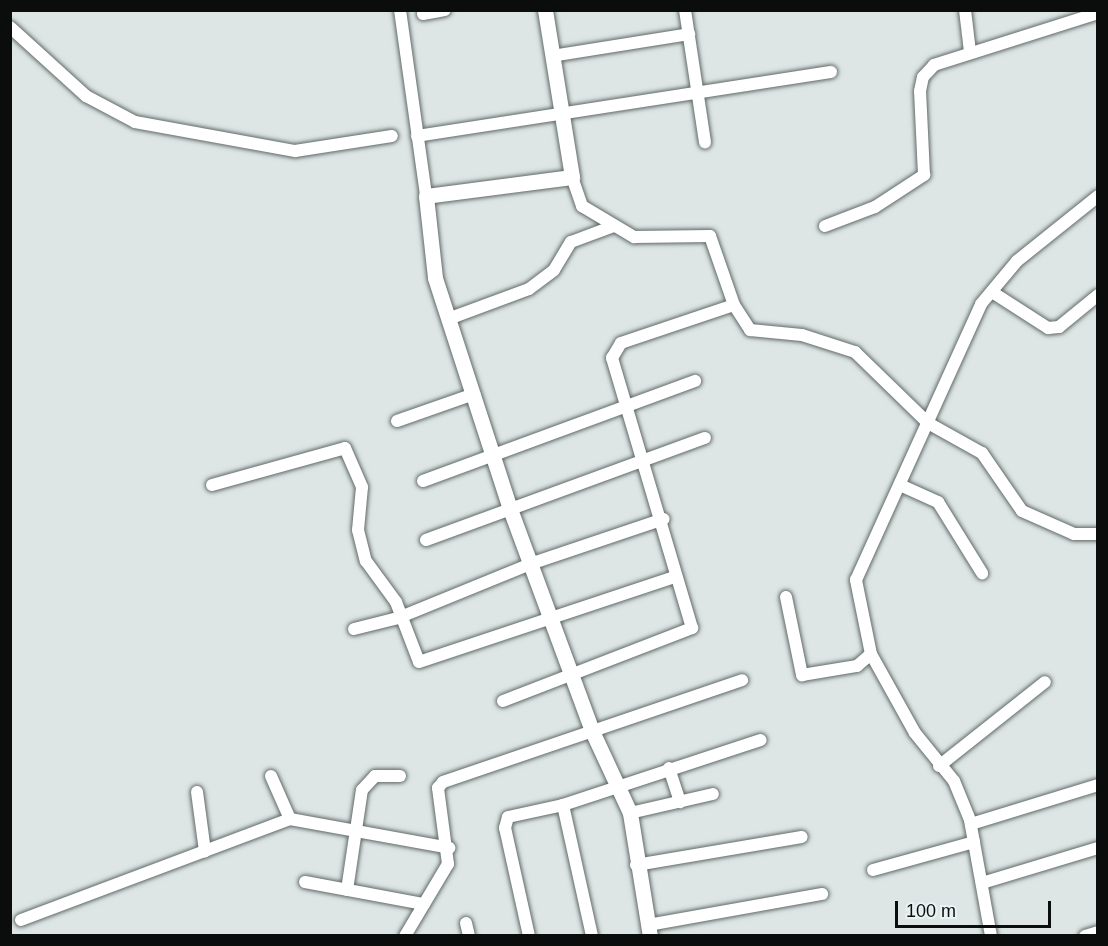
<!DOCTYPE html>
<html>
<head>
<meta charset="utf-8">
<style>
	body { margin:0 }
	#map { position:relative; width:1108px; height:946px; overflow:hidden; background:#dde6e5; font-family:Helvetica,sans-serif }
	div>[style] { position:absolute }
	[style*='--x'] { left:calc(var(--x)*1px); top:calc(var(--y)*1px); width:calc(var(--w)*1px); rotate:calc(var(--a)*1deg) }
	.roads { filter:drop-shadow(0 0 2px #616969) drop-shadow(0 0 2px #616969) }
	.minor>* { height:12px; margin:-6px; padding:0 6px; transform-origin:6px; border-radius:6px; background:#fff }
	.tertiary>* { height:15px; margin:-7.5px; padding:0 7.5px; transform-origin:7.5px; border-radius:7.5px; background:#fff }
	span { translate:-50% -50%; white-space:nowrap; text-align:center; line-height:1.15; -webkit-text-stroke:6px #eaf3f3; paint-order:stroke }
	.frame { position:absolute; inset:0; border:12px solid #0b0d0d; pointer-events:none }
	.scale { position:absolute; left:895px; top:901px; width:156px; height:27px; box-sizing:border-box; border:3px solid #0b0d0d; border-top:0; padding-left:8px; font-size:18px; line-height:21px; white-space:nowrap; color:#0b0d0d; -webkit-text-stroke:4px #eaf3f3; paint-order:stroke }
</style>
</head>
<body>
<div id="map">
	<div class="roads">
		<div class="minor">
			<div style="--x:400;--y:10;--w:188;--a:82"></div>
			<div style="--x:685;--y:10;--w:134;--a:81.4"></div>
			<div style="--x:965;--y:10;--w:42;--a:83.2"></div>
			<div style="--x:423;--y:14;--w:22;--a:-10"></div>
			<div style="--x:10;--y:27;--w:103;--a:42.2"></div>
			<div style="--x:86;--y:96;--w:55;--a:28"></div>
			<div style="--x:135;--y:122;--w:163;--a:10.3"></div>
			<div style="--x:295;--y:151;--w:98;--a:-8.8"></div>
			<div style="--x:552;--y:56;--w:139;--a:-9.1"></div>
			<div style="--x:417;--y:136;--w:419;--a:-8.8"></div>
			<div style="--x:572;--y:177;--w:31;--a:71"></div>
			<div style="--x:582;--y:206;--w:61;--a:30.8"></div>
			<div style="--x:634;--y:237;--w:76;--a:-0.8"></div>
			<div style="--x:710;--y:236;--w:73;--a:70.8"></div>
			<div style="--x:734;--y:305;--w:30;--a:57"></div>
			<div style="--x:750;--y:330;--w:52;--a:5.5"></div>
			<div style="--x:802;--y:335;--w:56;--a:17.8"></div>
			<div style="--x:855;--y:352;--w:102;--a:44.2"></div>
			<div style="--x:928;--y:423;--w:62;--a:29.1"></div>
			<div style="--x:982;--y:453;--w:70;--a:55.4"></div>
			<div style="--x:1022;--y:511;--w:57;--a:23.9"></div>
			<div style="--x:1074;--y:534;--w:24;--a:0"></div>
			<div style="--x:825;--y:226;--w:53;--a:-20.8"></div>
			<div style="--x:875;--y:207;--w:59;--a:-33.1"></div>
			<div style="--x:924;--y:175;--w:84;--a:-92.7"></div>
			<div style="--x:920;--y:91;--w:14;--a:-78"></div>
			<div style="--x:923;--y:77;--w:16;--a:-47"></div>
			<div style="--x:934;--y:65;--w:172;--a:-17.6"></div>
			<div style="--x:992;--y:292;--w:67;--a:32.7"></div>
			<div style="--x:1048;--y:328;--w:11;--a:-5"></div>
			<div style="--x:1059;--y:327;--w:50;--a:-39.4"></div>
			<div style="--x:448;--y:319;--w:86;--a:-20.3"></div>
			<div style="--x:529;--y:289;--w:31;--a:-37"></div>
			<div style="--x:554;--y:270;--w:33;--a:-59"></div>
			<div style="--x:571;--y:242;--w:46;--a:-20.4"></div>
			<div style="--x:397;--y:421;--w:82;--a:-19.3"></div>
			<div style="--x:423;--y:481;--w:290;--a:-20.2"></div>
			<div style="--x:212;--y:485;--w:138;--a:-15.5"></div>
			<div style="--x:345;--y:448;--w:43;--a:66.4"></div>
			<div style="--x:362;--y:487;--w:43;--a:95.3"></div>
			<div style="--x:358;--y:530;--w:32;--a:76"></div>
			<div style="--x:366;--y:561;--w:51;--a:53.8"></div>
			<div style="--x:396;--y:602;--w:64;--a:69"></div>
			<div style="--x:419;--y:662;--w:270;--a:-18.4"></div>
			<div style="--x:900;--y:485;--w:42;--a:24.1"></div>
			<div style="--x:938;--y:502;--w:84;--a:58.2"></div>
			<div style="--x:426;--y:540;--w:297;--a:-20.1"></div>
			<div style="--x:786;--y:597;--w:80;--a:78.4"></div>
			<div style="--x:802;--y:675;--w:56;--a:-9.3"></div>
			<div style="--x:857;--y:666;--w:18;--a:-41"></div>
			<div style="--x:354;--y:629;--w:45;--a:-14"></div>
			<div style="--x:398;--y:618;--w:143;--a:-22.2"></div>
			<div style="--x:530;--y:564;--w:141;--a:-18.6"></div>
			<div style="--x:503;--y:701;--w:203;--a:-21.1"></div>
			<div style="--x:692;--y:628;--w:282;--a:-106.5"></div>
			<div style="--x:612;--y:358;--w:17;--a:-59"></div>
			<div style="--x:621;--y:343;--w:119;--a:-18.6"></div>
			<div style="--x:939;--y:766;--w:135;--a:-38.4"></div>
			<div style="--x:669;--y:768;--w:36;--a:72"></div>
			<div style="--x:271;--y:776;--w:47;--a:66.2"></div>
			<div style="--x:197;--y:792;--w:60;--a:82.3"></div>
			<div style="--x:563;--y:805;--w:134;--a:77.5"></div>
			<div style="--x:630;--y:813;--w:85;--a:-12.9"></div>
			<div style="--x:971;--y:824;--w:133;--a:-17.1"></div>
			<div style="--x:636;--y:865;--w:168;--a:-9.6"></div>
			<div style="--x:873;--y:870;--w:105;--a:-15.5"></div>
			<div style="--x:305;--y:882;--w:121;--a:10.5"></div>
			<div style="--x:982;--y:883;--w:121;--a:-16.8"></div>
			<div style="--x:347;--y:890;--w:101;--a:-81.5"></div>
			<div style="--x:362;--y:790;--w:19;--a:-47"></div>
			<div style="--x:375;--y:776;--w:25;--a:0"></div>
			<div style="--x:21;--y:920;--w:287;--a:-20.6"></div>
			<div style="--x:290;--y:819;--w:162;--a:10.3"></div>
			<div style="--x:466;--y:923;--w:13;--a:77"></div>
			<div style="--x:648;--y:925;--w:177;--a:-10.1"></div>
			<div style="--x:405;--y:936;--w:84;--a:-59.2"></div>
			<div style="--x:448;--y:864;--w:77;--a:-97.5"></div>
			<div style="--x:438;--y:788;--w:8;--a:-50"></div>
			<div style="--x:443;--y:782;--w:316;--a:-18.8"></div>
			<div style="--x:529;--y:936;--w:111;--a:-102.5"></div>
			<div style="--x:505;--y:828;--w:11;--a:-75"></div>
			<div style="--x:508;--y:817;--w:56;--a:-12.3"></div>
			<div style="--x:563;--y:805;--w:208;--a:-18.2"></div>
			<div style="--x:991;--y:936;--w:118;--a:-100.3"></div>
			<div style="--x:970;--y:820;--w:42;--a:-112.3"></div>
			<div style="--x:954;--y:781;--w:62;--a:-129.1"></div>
			<div style="--x:915;--y:733;--w:90;--a:-119.1"></div>
			<div style="--x:871;--y:654;--w:76;--a:-101.5"></div>
			<div style="--x:856;--y:580;--w:303;--a:-65.6"></div>
			<div style="--x:981;--y:304;--w:56;--a:-50.1"></div>
			<div style="--x:1017;--y:261;--w:104;--a:-38.7"></div>
			<div style="--x:1085;--y:936;--w:14;--a:-17"></div>
		</div>
		<div class="tertiary">
			<div style="--x:545;--y:10;--w:169;--a:80.8"></div>
			<div style="--x:572;--y:177;--w:147;--a:172.6"></div>
			<div style="--x:426;--y:196;--w:82;--a:83.7"></div>
			<div style="--x:435;--y:278;--w:243;--a:72"></div>
			<div style="--x:510;--y:509;--w:237;--a:69.7"></div>
			<div style="--x:592;--y:731;--w:90;--a:65.1"></div>
			<div style="--x:630;--y:813;--w:125;--a:80.8"></div>
		</div>
	</div>
	<div class="frame"></div>
	<div class="scale">100 m</div>
</div>
</body>
</html>
